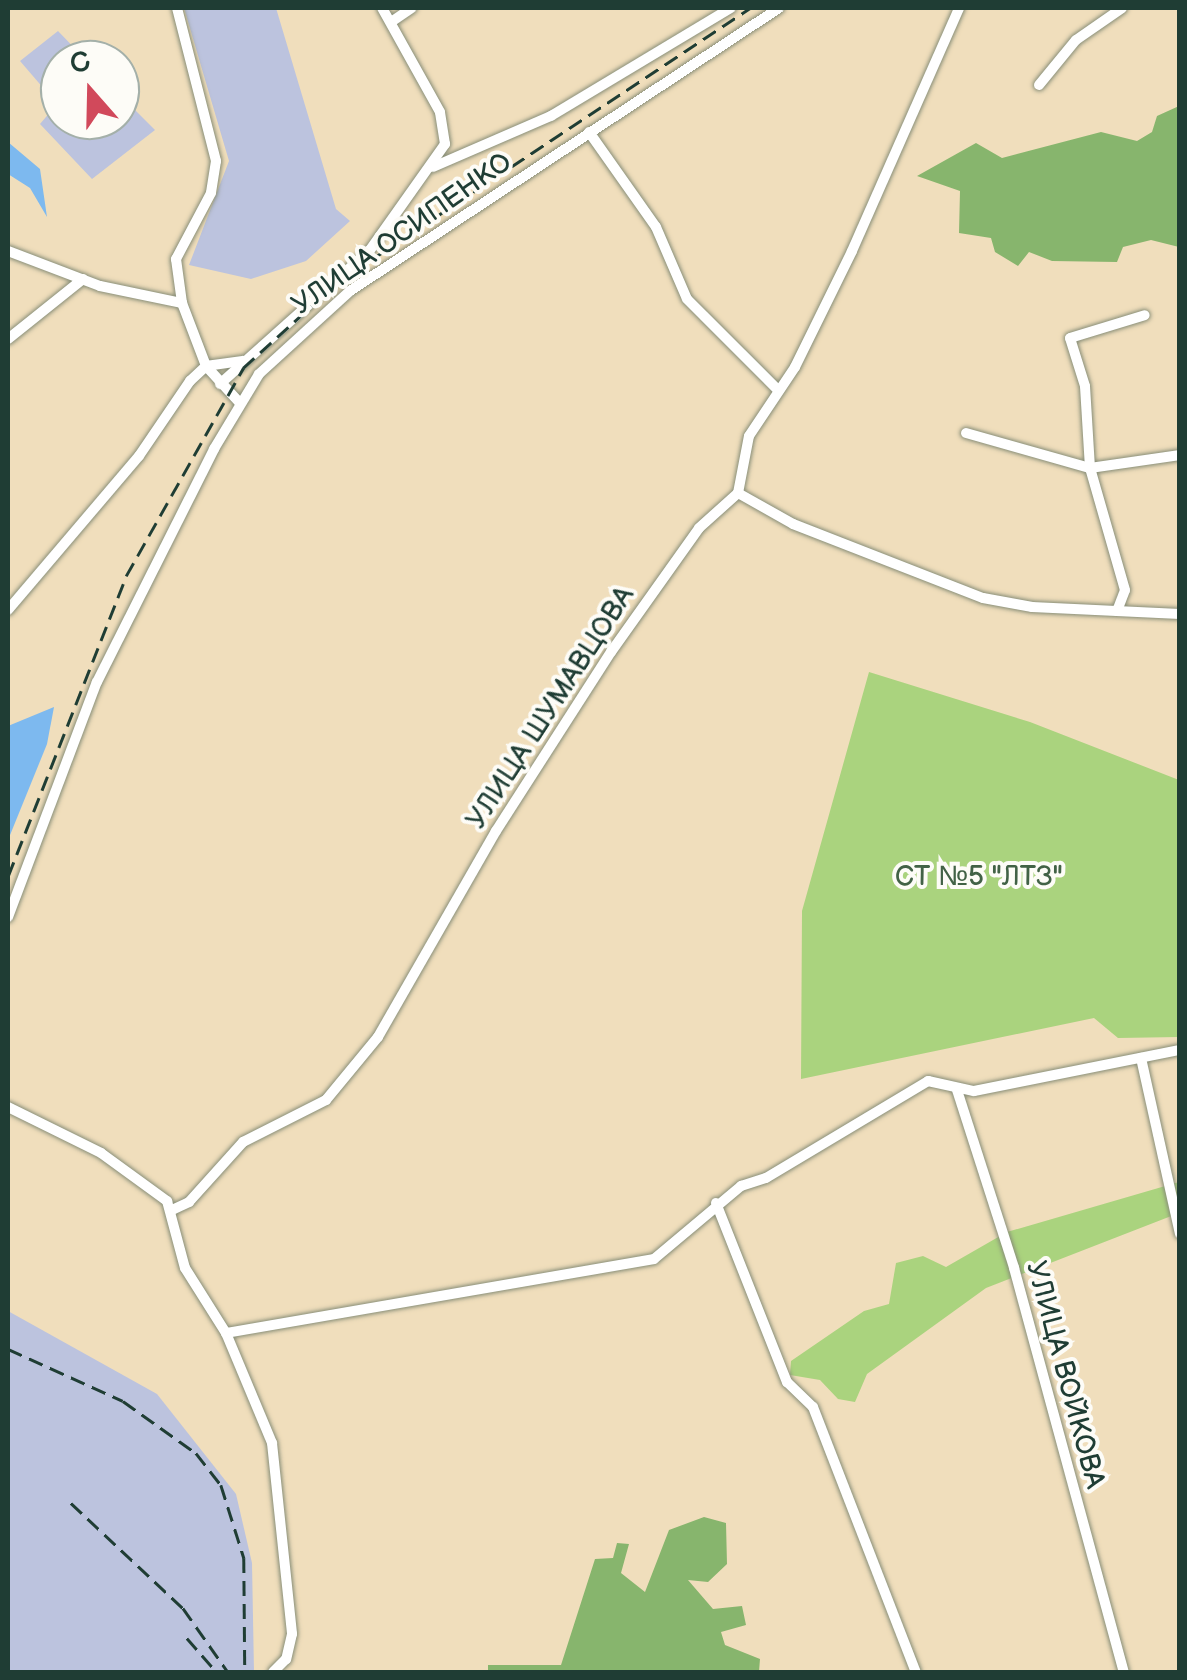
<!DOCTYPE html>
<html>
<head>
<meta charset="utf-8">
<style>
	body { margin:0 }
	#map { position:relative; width:1187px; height:1680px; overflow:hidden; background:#f0debc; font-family:"Balsamiq Sans",sans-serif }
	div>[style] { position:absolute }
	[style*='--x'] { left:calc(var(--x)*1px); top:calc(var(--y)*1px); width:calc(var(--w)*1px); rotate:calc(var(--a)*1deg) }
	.industrial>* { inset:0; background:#bcc3de }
	.green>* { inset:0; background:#aad37e }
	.forest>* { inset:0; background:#87b56d }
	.water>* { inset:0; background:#7db9ef }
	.roads { filter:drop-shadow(0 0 2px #888e78) drop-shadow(0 0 2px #888e78) }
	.minor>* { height:10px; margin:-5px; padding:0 5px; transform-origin:5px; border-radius:5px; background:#fff }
	.rail>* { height:2.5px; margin-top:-1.25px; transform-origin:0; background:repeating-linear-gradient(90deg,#1f3d34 0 15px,transparent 0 23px) }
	span { translate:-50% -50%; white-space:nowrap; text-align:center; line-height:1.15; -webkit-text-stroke:8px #fdfcf7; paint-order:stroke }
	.street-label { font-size:28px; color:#1f3d34 }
	.park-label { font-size:28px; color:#426246 }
	.frame { position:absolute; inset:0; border:10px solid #1f3d34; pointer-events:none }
	.north { position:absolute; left:40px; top:40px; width:100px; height:100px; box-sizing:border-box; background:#fdfcf7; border:2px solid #a4b0a9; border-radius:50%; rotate:340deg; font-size:28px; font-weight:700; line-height:40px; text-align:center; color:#1f3d34 }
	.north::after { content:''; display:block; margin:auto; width:35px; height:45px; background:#d1495b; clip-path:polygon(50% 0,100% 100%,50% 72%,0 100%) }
</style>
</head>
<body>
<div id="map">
	<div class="industrial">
		<div style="clip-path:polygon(184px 8px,276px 8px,336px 209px,350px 221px,306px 261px,251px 279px,189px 265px,229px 161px)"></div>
		<div style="clip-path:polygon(58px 31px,86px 60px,60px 60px,60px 120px,120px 120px,120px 95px,155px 130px,92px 179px,40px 124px,57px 104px,20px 61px)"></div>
		<div style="clip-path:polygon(8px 1311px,157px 1394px,236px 1494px,252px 1563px,254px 1672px,8px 1672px)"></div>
	</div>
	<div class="green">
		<div style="clip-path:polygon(869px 672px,1030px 722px,1179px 780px,1179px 1037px,1118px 1038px,1094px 1018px,801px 1079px,802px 911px)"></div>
		<div style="clip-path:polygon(1179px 1182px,1179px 1213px,986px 1288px,867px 1374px,855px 1402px,838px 1399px,820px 1380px,790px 1375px,791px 1361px,864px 1311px,889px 1304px,896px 1263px,923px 1256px,946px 1267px,1007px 1232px)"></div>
	</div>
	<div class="forest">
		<div style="clip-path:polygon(1179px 106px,1179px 247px,1151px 240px,1123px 247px,1117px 262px,1052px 261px,1029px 252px,1018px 266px,995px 252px,991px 238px,959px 233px,960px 191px,917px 176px,976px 143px,1002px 158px,1101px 132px,1137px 141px,1152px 132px,1157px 116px)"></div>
		<div style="clip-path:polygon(704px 1517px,726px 1523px,727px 1564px,708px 1582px,688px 1580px,713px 1609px,742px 1606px,746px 1625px,721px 1632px,725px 1645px,760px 1659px,759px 1672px,488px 1672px,488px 1665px,561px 1665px,595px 1559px,613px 1558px,617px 1543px,629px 1544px,621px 1573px,645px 1592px,669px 1530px)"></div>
	</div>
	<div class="water">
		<div style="clip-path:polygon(8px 142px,40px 169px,47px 217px,30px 188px,8px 174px)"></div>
		<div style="clip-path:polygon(54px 707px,47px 744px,8px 840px,8px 726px)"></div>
	</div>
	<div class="roads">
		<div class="minor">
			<div style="--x:177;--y:8;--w:158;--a:75.7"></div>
			<div style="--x:216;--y:161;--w:32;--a:99"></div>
			<div style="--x:211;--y:193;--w:75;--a:117.9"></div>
			<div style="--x:176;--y:259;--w:44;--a:82.2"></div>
			<div style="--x:182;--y:303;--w:67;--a:69.1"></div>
			<div style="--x:206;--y:366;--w:49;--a:47.5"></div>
			<div style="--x:391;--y:22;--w:25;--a:-34"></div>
			<div style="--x:1039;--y:85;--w:58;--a:-50.6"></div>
			<div style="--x:1076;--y:40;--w:56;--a:-34.8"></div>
			<div style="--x:589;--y:132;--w:116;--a:54.8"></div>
			<div style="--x:656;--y:227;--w:78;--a:66.7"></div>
			<div style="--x:687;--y:299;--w:126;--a:45"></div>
			<div style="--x:433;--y:167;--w:129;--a:-23.4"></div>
			<div style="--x:551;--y:116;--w:210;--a:-31"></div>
			<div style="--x:8;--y:251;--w:98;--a:20.8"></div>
			<div style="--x:100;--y:286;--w:84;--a:11.7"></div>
			<div style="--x:8;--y:339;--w:96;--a:-38.7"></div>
			<div style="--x:220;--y:384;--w:201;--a:-41.8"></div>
			<div style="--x:370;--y:250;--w:130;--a:-54.7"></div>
			<div style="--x:445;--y:144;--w:32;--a:-99"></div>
			<div style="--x:440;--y:112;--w:119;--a:-119.1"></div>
			<div style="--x:966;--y:433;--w:129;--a:15.8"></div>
			<div style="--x:1090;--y:468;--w:91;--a:-8.2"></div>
			<div style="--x:738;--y:493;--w:63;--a:29.4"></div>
			<div style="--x:793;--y:524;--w:204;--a:21.3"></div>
			<div style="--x:983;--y:598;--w:50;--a:10.4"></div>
			<div style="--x:1032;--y:607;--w:148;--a:2.7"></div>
			<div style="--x:8;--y:610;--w:202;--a:-49.6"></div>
			<div style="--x:139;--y:456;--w:91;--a:-55.8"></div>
			<div style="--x:190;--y:381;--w:22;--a:-43"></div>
			<div style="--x:206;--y:366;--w:37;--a:-8"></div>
			<div style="--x:1117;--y:611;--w:22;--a:-69"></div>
			<div style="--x:1125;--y:590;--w:127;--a:-106"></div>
			<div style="--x:1090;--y:468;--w:82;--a:-93.5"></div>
			<div style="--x:1085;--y:386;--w:50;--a:-107.4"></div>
			<div style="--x:1070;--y:338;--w:78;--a:-17"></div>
			<div style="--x:8;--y:917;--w:251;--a:-69.3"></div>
			<div style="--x:97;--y:682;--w:261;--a:-63.3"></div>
			<div style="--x:214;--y:449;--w:87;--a:-59"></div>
			<div style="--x:259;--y:374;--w:123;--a:-42.4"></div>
			<div style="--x:350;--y:291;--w:514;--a:-33.41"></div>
			<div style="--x:1141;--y:1058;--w:180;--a:77.5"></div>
			<div style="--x:957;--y:1090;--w:187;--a:72.2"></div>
			<div style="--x:1014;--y:1268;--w:419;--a:74.8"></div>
			<div style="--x:8;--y:1107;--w:104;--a:26.3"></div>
			<div style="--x:101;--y:1153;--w:82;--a:36"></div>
			<div style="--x:167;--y:1201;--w:69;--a:75"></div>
			<div style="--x:185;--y:1268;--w:77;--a:57.8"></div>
			<div style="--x:226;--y:1333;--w:119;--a:67.3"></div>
			<div style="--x:272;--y:1443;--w:192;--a:84"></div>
			<div style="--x:292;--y:1634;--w:26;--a:103"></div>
			<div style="--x:286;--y:1659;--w:18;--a:135"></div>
			<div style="--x:716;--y:1203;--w:193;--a:68.4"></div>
			<div style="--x:787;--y:1382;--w:36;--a:44"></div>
			<div style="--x:813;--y:1407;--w:284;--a:68.8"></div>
			<div style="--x:172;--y:1210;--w:19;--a:-25"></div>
			<div style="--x:189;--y:1202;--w:81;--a:-48"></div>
			<div style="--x:243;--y:1142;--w:93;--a:-26.8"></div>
			<div style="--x:326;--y:1100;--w:82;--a:-50.5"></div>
			<div style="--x:378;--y:1037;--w:237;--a:-60.2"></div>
			<div style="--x:496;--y:831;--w:213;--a:-57.3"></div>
			<div style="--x:611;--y:652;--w:152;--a:-54.6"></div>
			<div style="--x:699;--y:528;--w:52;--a:-41.9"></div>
			<div style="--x:738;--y:493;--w:58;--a:-79.1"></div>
			<div style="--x:749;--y:436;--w:83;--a:-56.3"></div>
			<div style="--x:795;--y:367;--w:129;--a:-63.8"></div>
			<div style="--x:852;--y:251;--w:266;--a:-66.2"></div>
			<div style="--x:226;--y:1333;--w:434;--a:-9.8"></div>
			<div style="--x:654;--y:1259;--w:114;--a:-40"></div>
			<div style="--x:741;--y:1186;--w:26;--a:-18"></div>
			<div style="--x:766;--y:1178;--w:189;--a:-30.9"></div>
			<div style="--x:928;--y:1081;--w:47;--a:12.3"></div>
			<div style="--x:974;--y:1091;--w:210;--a:-11.3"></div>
		</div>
	</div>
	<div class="rail">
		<div style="--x:8;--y:876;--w:322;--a:-68.5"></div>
		<div style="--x:126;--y:576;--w:239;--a:-60.6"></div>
		<div style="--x:243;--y:368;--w:130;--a:-42.2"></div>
		<div style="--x:339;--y:281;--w:493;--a:-33.6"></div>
		<div style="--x:8;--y:1349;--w:126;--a:24.3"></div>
		<div style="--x:123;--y:1401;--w:90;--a:35.5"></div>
		<div style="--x:196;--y:1453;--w:41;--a:52"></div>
		<div style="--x:221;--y:1485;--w:77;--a:72.5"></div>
		<div style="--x:244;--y:1558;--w:114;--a:89.5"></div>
		<div style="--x:71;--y:1503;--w:154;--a:43.2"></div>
		<div style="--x:183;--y:1608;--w:78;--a:54.9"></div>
		<div style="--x:187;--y:1638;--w:40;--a:49"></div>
	</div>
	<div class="street-label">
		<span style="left:402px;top:234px;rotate:-35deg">УЛИЦА ОСИПЕНКО</span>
		<span style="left:551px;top:708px;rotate:-57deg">УЛИЦА ШУМАВЦОВА</span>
		<span style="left:1065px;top:1375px;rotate:75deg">УЛИЦА ВОЙКОВА</span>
	</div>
	<div class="park-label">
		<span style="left:979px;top:877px">СТ №5 "ЛТЗ"</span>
	</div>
	<div class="frame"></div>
	<div class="north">С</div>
</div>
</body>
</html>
